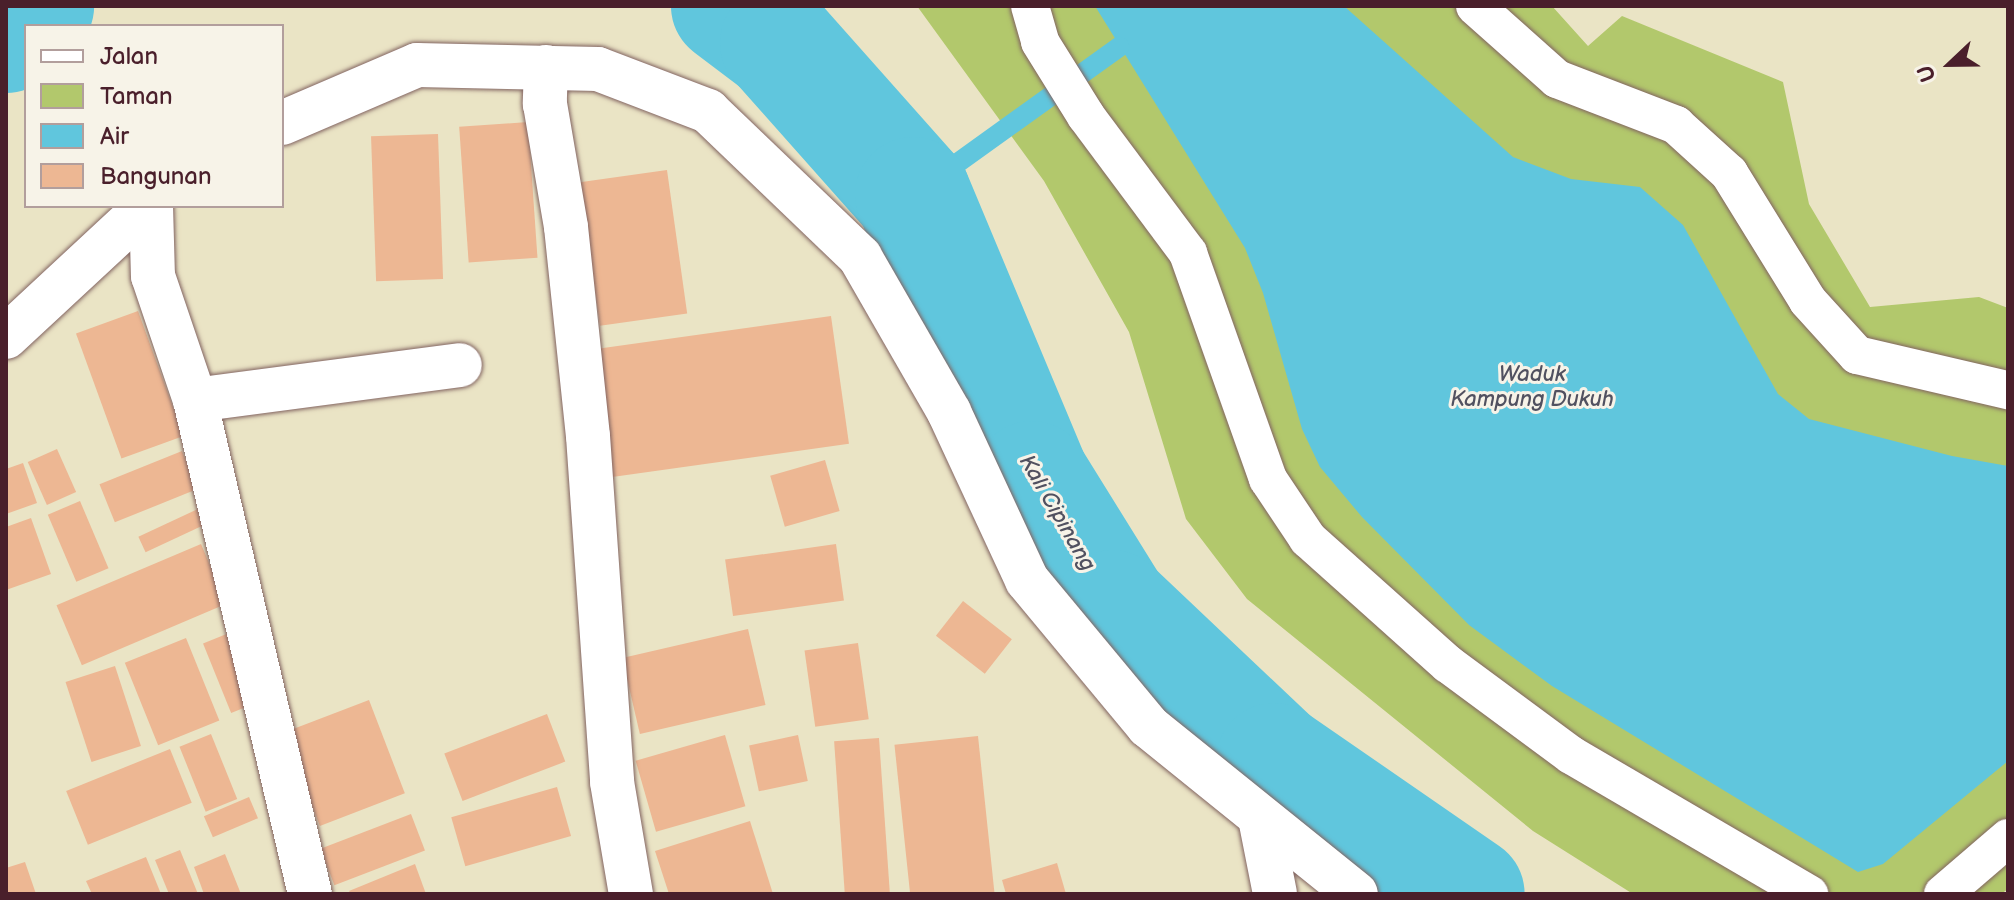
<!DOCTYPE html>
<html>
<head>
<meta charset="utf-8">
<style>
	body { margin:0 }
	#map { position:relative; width:2014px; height:900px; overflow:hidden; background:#eae4c5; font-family:"Balsamiq Sans",sans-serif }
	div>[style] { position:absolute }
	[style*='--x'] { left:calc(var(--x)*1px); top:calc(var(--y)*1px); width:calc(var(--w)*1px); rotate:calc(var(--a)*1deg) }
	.green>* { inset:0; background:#b2c86c }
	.water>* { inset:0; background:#60c6dd }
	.stream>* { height:20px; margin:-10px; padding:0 10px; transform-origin:10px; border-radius:10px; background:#60c6dd }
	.river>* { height:116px; margin:-58px; padding:0 58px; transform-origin:58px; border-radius:58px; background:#60c6dd }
	.building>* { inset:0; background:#edb793; transform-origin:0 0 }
	.roads { filter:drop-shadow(0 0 2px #826461) drop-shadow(0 0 2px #826461) }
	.lane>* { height:38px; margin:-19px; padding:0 19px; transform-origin:19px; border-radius:19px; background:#fff }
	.street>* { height:44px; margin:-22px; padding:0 22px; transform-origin:22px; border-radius:22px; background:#fff }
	span { translate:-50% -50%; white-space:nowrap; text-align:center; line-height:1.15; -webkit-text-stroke:6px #f7f3e8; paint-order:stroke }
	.water-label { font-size:22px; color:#515160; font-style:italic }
	.frame { position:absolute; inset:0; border:8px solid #4a1f2b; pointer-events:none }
	.legend { position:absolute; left:24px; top:24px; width:260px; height:184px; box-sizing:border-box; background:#f7f3e8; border:2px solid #b29e9c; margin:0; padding:10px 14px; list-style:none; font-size:24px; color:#4a1f2b }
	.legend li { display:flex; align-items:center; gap:16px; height:40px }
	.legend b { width:40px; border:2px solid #b29e9c }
	.north { position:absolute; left:1910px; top:24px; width:80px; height:80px; -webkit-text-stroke:6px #f7f3e8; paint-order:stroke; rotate:248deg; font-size:22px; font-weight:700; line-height:32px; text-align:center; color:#4a1f2b }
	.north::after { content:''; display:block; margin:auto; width:28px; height:36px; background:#4a1f2b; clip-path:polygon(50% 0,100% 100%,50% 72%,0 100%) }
</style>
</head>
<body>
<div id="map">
	<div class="green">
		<div style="clip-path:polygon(917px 6px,1552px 6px,1588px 46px,1622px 16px,1783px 82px,1809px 204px,1870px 307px,1979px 297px,2008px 308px,2008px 889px,2001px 894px,1633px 894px,1533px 831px,1247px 599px,1186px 519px,1129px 332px,1044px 181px)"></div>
	</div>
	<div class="water">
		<div style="clip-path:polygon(1095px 6px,1344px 6px,1513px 157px,1571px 179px,1640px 187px,1683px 225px,1778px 394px,1809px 419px,1952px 456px,2008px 466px,2008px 761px,1883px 864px,1858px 872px,1552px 686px,1469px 625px,1362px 517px,1320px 467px,1302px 429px,1263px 293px,1245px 248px)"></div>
	</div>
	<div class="stream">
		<div style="--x:913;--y:195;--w:254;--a:-35.7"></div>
	</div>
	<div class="river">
		<div style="--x:729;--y:6;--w:61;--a:37.1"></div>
		<div style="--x:778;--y:43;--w:203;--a:48.4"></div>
		<div style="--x:913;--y:195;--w:308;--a:67.3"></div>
		<div style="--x:1032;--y:479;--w:152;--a:58.2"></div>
		<div style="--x:1112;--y:608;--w:223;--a:43.4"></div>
		<div style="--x:1274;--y:761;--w:234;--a:34.6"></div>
		<div style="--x:6;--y:35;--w:42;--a:-44"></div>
	</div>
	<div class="building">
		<div style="left:528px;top:122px;width:136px;height:69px;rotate:86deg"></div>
		<div style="left:438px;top:134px;width:145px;height:67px;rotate:88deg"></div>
		<div style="left:667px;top:170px;width:145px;height:88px;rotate:82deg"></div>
		<div style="left:138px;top:311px;width:133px;height:66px;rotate:70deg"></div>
		<div style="left:831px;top:316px;width:129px;height:239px;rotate:82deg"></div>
		<div style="left:57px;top:449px;width:47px;height:32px;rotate:66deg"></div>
		<div style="left:182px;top:451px;width:41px;height:89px;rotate:68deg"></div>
		<div style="left:825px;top:460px;width:53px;height:57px;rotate:74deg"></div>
		<div style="clip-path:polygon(23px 463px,37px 503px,6px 514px,6px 469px)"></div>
		<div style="left:80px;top:501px;width:73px;height:35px;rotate:67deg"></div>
		<div style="left:200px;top:508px;width:17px;height:68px;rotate:65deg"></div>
		<div style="clip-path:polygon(31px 518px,51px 574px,6px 590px,6px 527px)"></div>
		<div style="left:201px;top:544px;width:65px;height:157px;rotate:67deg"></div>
		<div style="left:836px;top:544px;width:57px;height:112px;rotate:82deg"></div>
		<div style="left:963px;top:601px;width:62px;height:44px;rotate:38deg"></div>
		<div style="left:748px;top:629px;width:78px;height:129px;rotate:77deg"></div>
		<div style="left:229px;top:633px;width:75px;height:28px;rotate:68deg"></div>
		<div style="left:186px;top:638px;width:89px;height:66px;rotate:68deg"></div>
		<div style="left:858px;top:643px;width:77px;height:54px;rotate:82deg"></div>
		<div style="left:115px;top:666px;width:84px;height:52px;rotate:72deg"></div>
		<div style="left:369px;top:700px;width:100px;height:91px;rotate:69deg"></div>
		<div style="left:547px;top:714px;width:51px;height:110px;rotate:69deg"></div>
		<div style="left:211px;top:734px;width:70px;height:34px;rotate:68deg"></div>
		<div style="left:725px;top:735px;width:74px;height:93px;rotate:74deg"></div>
		<div style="left:798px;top:735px;width:47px;height:50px;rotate:78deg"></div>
		<div style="left:978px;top:736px;width:159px;height:84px;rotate:84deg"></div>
		<div style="left:879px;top:738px;width:156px;height:45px;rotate:86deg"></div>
		<div style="left:170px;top:749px;width:58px;height:112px;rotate:68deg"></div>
		<div style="left:557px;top:787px;width:51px;height:110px;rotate:74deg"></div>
		<div style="left:249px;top:797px;width:23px;height:49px;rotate:67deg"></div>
		<div style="left:411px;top:814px;width:39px;height:97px;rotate:69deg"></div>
		<div style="clip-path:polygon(750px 821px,773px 894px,669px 894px,655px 851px)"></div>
		<div style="clip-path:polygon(180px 850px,198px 894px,169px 894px,155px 860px)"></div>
		<div style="clip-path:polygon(225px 854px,241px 894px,204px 894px,194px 867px)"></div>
		<div style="clip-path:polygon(146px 857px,161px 894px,92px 894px,86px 881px)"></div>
		<div style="clip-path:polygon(25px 862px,36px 894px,6px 894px,6px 868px)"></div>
		<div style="clip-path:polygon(1057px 863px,1066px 894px,1006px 894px,1002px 880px)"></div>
		<div style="clip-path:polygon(415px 864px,426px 894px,351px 894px,349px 891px)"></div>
	</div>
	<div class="roads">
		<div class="lane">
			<div style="--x:1030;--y:6;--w:37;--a:74"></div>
			<div style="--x:1040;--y:42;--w:87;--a:58.1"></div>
			<div style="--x:1086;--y:116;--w:171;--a:53.3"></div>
			<div style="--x:1188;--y:253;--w:240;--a:70.5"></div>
			<div style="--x:1268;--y:479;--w:72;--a:56.3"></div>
			<div style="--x:1308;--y:539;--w:188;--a:41.8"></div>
			<div style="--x:1448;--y:664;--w:153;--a:36.5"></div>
			<div style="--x:1571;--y:755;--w:276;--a:30.3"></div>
			<div style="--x:1475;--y:6;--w:110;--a:41.7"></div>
			<div style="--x:1557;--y:79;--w:128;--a:21.1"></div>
			<div style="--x:1676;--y:125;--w:72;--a:42.2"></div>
			<div style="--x:1729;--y:173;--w:150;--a:58.3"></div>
			<div style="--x:1808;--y:301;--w:73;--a:47.8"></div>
			<div style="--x:1857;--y:355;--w:155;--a:13.1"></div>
			<div style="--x:1943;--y:894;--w:86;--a:-40.7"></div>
		</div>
		<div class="street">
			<div style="--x:546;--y:67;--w:37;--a:92"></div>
			<div style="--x:545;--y:104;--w:125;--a:80.3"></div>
			<div style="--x:566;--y:227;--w:210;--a:84"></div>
			<div style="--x:588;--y:436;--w:347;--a:86"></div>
			<div style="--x:612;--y:782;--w:114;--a:80.4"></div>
			<div style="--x:282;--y:123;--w:147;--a:-23.2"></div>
			<div style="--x:417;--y:65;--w:181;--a:1.3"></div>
			<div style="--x:598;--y:69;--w:118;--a:20.9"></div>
			<div style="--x:708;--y:111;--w:211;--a:43.8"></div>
			<div style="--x:860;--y:257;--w:179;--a:60.1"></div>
			<div style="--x:949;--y:412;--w:185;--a:65.1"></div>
			<div style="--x:1027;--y:580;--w:190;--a:50.3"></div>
			<div style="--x:1148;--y:726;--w:267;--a:38.9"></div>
			<div style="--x:151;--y:206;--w:70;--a:88.4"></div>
			<div style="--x:153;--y:276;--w:131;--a:71.3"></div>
			<div style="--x:195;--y:400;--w:507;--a:76.9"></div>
			<div style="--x:6;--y:337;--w:192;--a:-42.9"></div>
			<div style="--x:195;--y:400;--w:267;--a:-7.5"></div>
			<div style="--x:1260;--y:818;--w:77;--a:78.8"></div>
		</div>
	</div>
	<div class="water-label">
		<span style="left:1532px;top:387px">Waduk<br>Kampung Dukuh</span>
		<span style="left:1057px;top:513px;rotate:60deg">Kali Cipinang</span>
	</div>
	<div class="frame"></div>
	<ul class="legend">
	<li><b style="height:10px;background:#fff"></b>Jalan</li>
	<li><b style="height:22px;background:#b2c86c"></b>Taman</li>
	<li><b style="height:22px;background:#60c6dd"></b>Air</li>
	<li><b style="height:22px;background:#edb793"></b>Bangunan</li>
	</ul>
	<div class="north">U</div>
</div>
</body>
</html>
